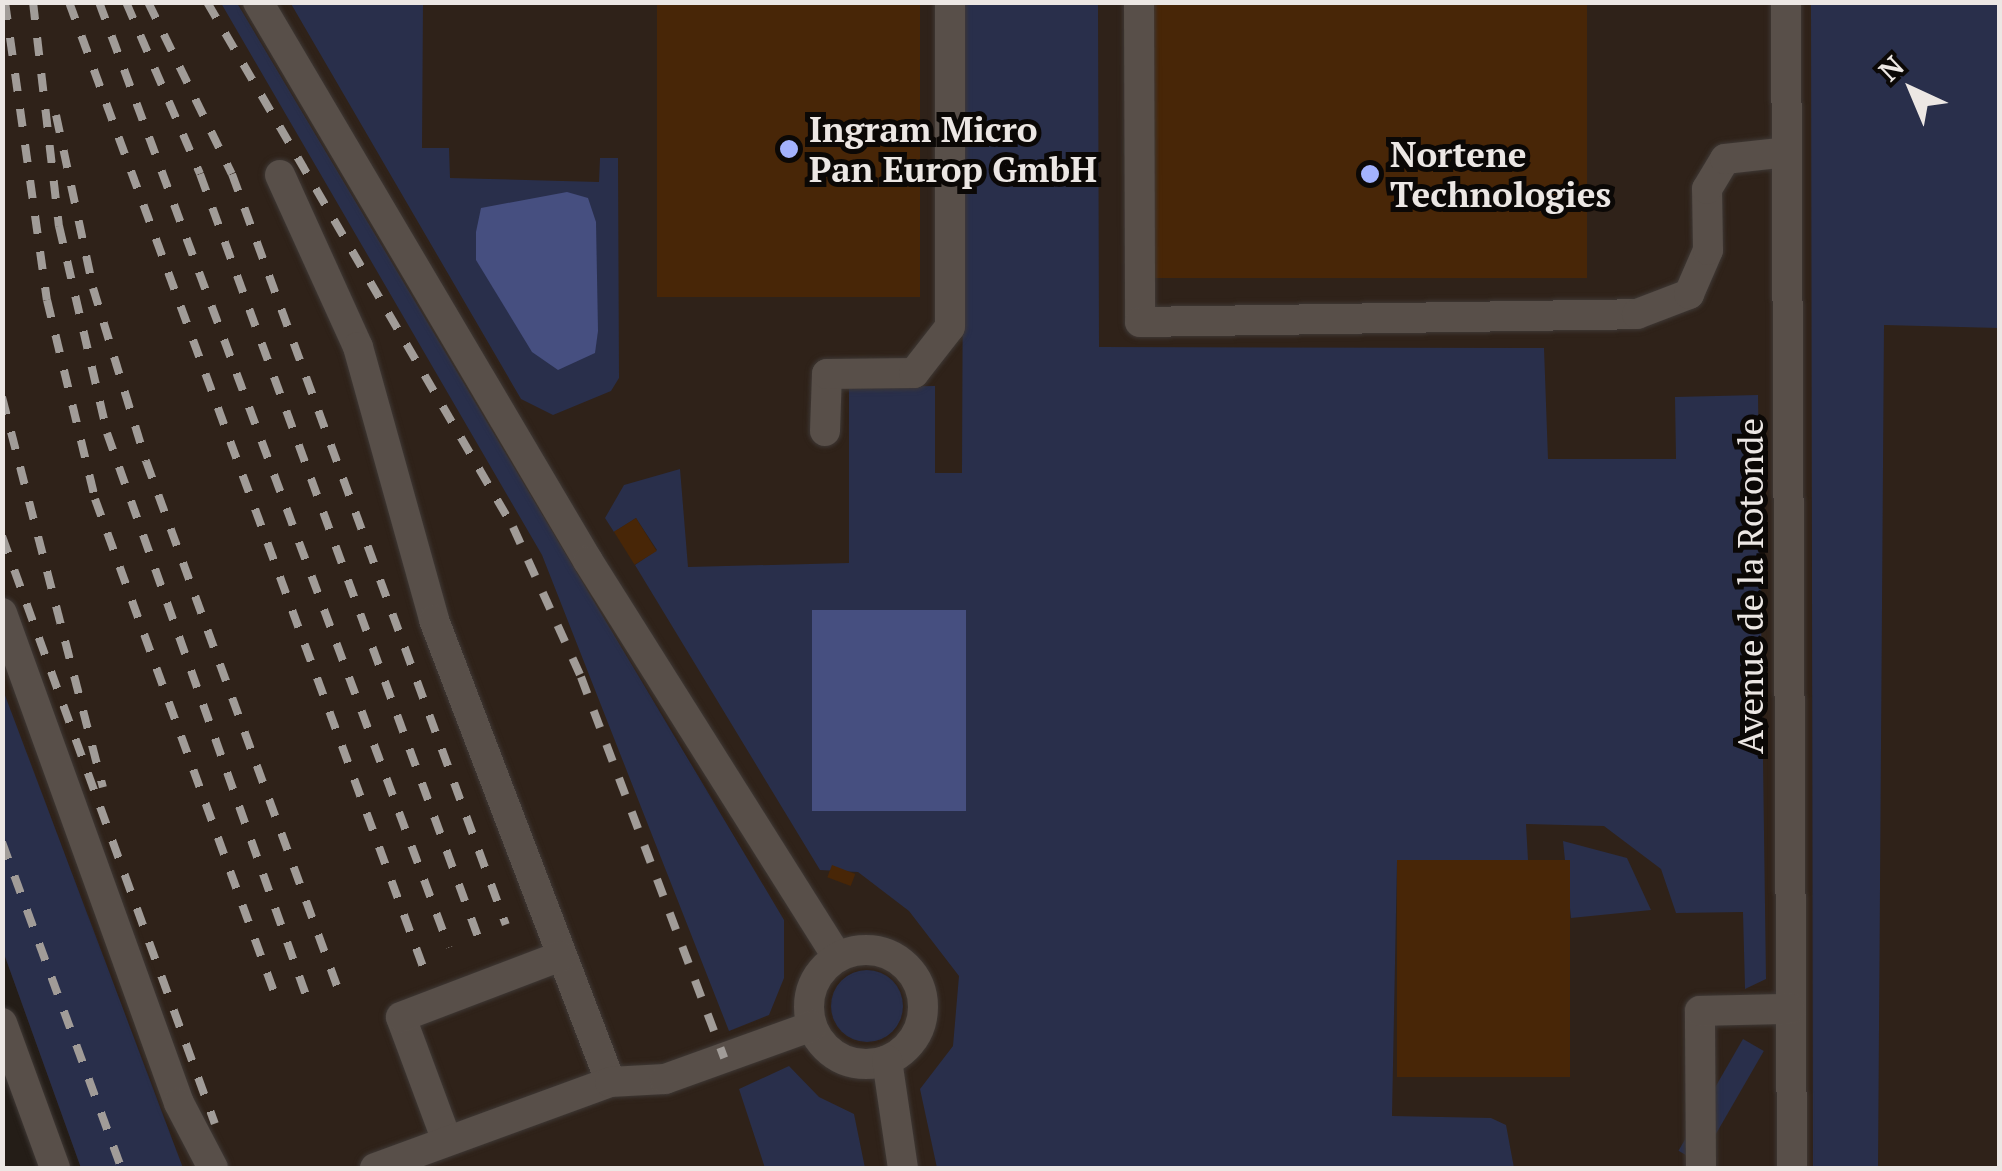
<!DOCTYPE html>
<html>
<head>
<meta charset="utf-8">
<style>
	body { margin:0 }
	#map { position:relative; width:2002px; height:1171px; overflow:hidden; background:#241d17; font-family:"PT Serif",serif }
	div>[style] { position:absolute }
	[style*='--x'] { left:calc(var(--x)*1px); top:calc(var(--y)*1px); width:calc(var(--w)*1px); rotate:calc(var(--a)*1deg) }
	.built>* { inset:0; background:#2f2219 }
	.green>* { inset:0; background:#292f4b; transform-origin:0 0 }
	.round { border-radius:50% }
	.water>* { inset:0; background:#464f80; transform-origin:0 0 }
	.building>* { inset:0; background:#482607; transform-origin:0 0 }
	.roads { filter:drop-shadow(0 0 2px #3e3835) drop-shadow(0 0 2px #3e3835) }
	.minor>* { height:30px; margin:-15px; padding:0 15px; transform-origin:15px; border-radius:15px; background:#584f49 }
	.minor>.ring { margin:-15px; padding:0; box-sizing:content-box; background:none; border:30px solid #584f49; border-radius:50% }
	.rail>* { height:8px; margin-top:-4px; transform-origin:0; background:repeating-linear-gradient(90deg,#a19c98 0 18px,transparent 0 36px) }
	.dots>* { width:28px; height:28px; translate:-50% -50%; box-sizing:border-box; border:5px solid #0b0806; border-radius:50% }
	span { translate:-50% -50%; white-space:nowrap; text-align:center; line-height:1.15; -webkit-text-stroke:10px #0b0806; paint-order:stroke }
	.poi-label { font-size:35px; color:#ece7e4; font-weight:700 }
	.left { translate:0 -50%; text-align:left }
	.street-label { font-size:35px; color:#ece7e4 }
	.frame { position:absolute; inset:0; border:5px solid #ece7e4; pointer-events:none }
	.north { position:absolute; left:1862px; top:40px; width:100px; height:100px; -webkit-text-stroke:8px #0b0806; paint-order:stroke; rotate:316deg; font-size:28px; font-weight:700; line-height:40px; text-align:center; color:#ece7e4 }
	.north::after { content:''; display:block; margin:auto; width:35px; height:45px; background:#ece7e4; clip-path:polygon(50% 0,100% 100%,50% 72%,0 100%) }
</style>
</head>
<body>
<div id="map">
	<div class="built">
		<div style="clip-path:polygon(3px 3px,1999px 3px,1999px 1168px,81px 1168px,3px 951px)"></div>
	</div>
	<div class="green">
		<div style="clip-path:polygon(290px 2px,423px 3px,422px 148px,449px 148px,450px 178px,599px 182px,600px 158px,618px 158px,619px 378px,611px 391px,553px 415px,521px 399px)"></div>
		<div style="clip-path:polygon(221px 3px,237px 3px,784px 920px,784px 978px,769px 1015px,729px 1031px,542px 555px)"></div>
		<div style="clip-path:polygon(964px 3px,1098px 3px,1099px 347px,1544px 348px,1548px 459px,1676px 459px,1675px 397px,1758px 395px,1766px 979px,1745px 989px,1743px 912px,1676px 913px,1661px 869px,1604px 826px,1526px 824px,1528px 860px,1397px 861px,1392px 1116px,1491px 1118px,1506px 1125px,1514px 1168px,937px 1168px,920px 1089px,953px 1046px,959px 976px,909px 911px,858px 872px,820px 870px,635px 565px,657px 550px,636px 518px,614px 532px,605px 518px,624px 485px,680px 469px,688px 567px,849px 563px,849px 387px,935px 386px,935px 473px,962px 473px)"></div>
		<div style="clip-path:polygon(1811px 3px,1999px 3px,1999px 328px,1884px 325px,1878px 1168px,1813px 1168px)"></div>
		<div style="clip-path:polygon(3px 690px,183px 1168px,81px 1168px,3px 951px)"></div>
		<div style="clip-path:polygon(1563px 841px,1627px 858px,1651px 910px,1571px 918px)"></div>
		<div class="round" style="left:831px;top:970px;width:72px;height:72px"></div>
		<div style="left:1743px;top:1039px;width:24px;height:129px;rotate:30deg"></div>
		<div style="clip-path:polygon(789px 1066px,819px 1097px,854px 1114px,865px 1168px,765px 1168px,739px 1089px)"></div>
	</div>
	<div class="water">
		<div style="clip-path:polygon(567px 192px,588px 198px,596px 222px,598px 331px,595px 353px,558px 370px,532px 352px,476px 260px,476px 232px,481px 208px)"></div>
		<div style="left:812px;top:610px;width:154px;height:201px"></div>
	</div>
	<div class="building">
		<div style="left:657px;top:2px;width:263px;height:295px"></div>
		<div style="left:1152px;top:2px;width:435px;height:276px"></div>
		<div style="left:636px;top:518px;width:39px;height:26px;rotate:58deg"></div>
		<div style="left:1397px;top:860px;width:173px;height:217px"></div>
		<div style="left:832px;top:865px;width:25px;height:13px;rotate:21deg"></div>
	</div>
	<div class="roads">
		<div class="minor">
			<div style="--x:258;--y:2;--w:649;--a:59.44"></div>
			<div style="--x:588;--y:561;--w:468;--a:57.8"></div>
			<div style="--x:1139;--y:2;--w:320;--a:89.8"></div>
			<div style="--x:1140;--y:322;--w:497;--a:-0.9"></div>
			<div style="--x:1637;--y:314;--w:56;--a:-21"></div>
			<div style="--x:1689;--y:294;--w:48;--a:-66.6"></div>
			<div style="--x:1708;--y:250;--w:61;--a:-90.9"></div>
			<div style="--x:1707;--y:189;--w:35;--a:-59"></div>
			<div style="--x:1725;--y:159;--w:62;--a:-6.4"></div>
			<div style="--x:1786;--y:2;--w:1166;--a:89.71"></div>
			<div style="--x:280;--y:175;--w:189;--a:65.6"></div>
			<div style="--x:358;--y:347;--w:283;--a:74.4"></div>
			<div style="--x:434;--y:620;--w:494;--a:69.1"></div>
			<div style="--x:825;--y:431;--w:57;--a:-88"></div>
			<div style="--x:827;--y:374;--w:87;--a:-0.7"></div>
			<div style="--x:914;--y:373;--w:58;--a:-52"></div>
			<div style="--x:950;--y:327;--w:325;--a:-90"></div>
			<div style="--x:2;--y:613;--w:521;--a:70.14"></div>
			<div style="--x:179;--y:1103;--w:73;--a:62.4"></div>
			<div class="ring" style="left:809px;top:950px;width:84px;height:84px"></div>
			<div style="--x:2;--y:1023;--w:154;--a:69.9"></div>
			<div style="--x:887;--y:1060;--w:109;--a:81.6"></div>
			<div style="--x:447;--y:1141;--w:132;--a:-110.4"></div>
			<div style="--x:401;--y:1017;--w:171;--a:-20.9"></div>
			<div style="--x:375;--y:1168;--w:250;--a:-20.1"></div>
			<div style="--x:610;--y:1082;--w:55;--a:-3.1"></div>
			<div style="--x:665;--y:1079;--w:156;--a:-19.8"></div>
			<div style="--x:1701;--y:1168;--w:157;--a:-90.4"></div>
			<div style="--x:1700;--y:1011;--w:90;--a:-1.3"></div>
		</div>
	</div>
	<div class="rail">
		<div style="--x:5;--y:2;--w:301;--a:82"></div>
		<div style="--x:47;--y:300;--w:205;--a:76.4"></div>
		<div style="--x:95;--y:499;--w:536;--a:70.04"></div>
		<div style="--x:33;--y:2;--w:226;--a:83.4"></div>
		<div style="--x:59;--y:226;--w:212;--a:76.9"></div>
		<div style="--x:107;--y:433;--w:599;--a:70.51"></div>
		<div style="--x:69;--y:2;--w:1033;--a:69.85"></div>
		<div style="--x:99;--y:2;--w:1008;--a:69.68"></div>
		<div style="--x:126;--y:2;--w:187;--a:66.7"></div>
		<div style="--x:200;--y:174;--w:812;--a:69.98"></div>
		<div style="--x:148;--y:2;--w:191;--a:64"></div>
		<div style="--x:232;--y:174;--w:799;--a:69.96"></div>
		<div style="--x:207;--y:2;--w:608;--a:59.76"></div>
		<div style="--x:513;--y:527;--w:165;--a:65.6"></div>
		<div style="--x:581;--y:677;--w:407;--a:69.4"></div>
		<div style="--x:56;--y:115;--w:177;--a:77.9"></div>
		<div style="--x:93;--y:288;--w:181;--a:73"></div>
		<div style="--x:146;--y:461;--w:559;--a:70.01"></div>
		<div style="--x:2;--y:397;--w:403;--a:75.5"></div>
		<div style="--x:2;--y:536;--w:625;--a:70.09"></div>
		<div style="--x:2;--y:842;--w:347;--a:69.9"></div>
	</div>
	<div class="dots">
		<div style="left:789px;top:149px;background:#a3b2fd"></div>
		<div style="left:1370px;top:174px;background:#a3b2fd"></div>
	</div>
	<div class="poi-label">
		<span class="left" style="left:809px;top:149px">Ingram Micro<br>Pan Europ GmbH</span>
		<span class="left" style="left:1390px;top:174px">Nortene<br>Technologies</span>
	</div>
	<div class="street-label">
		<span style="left:1750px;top:586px;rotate:-90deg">Avenue de la Rotonde</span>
	</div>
	<div class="frame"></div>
	<div class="north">N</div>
</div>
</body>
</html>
